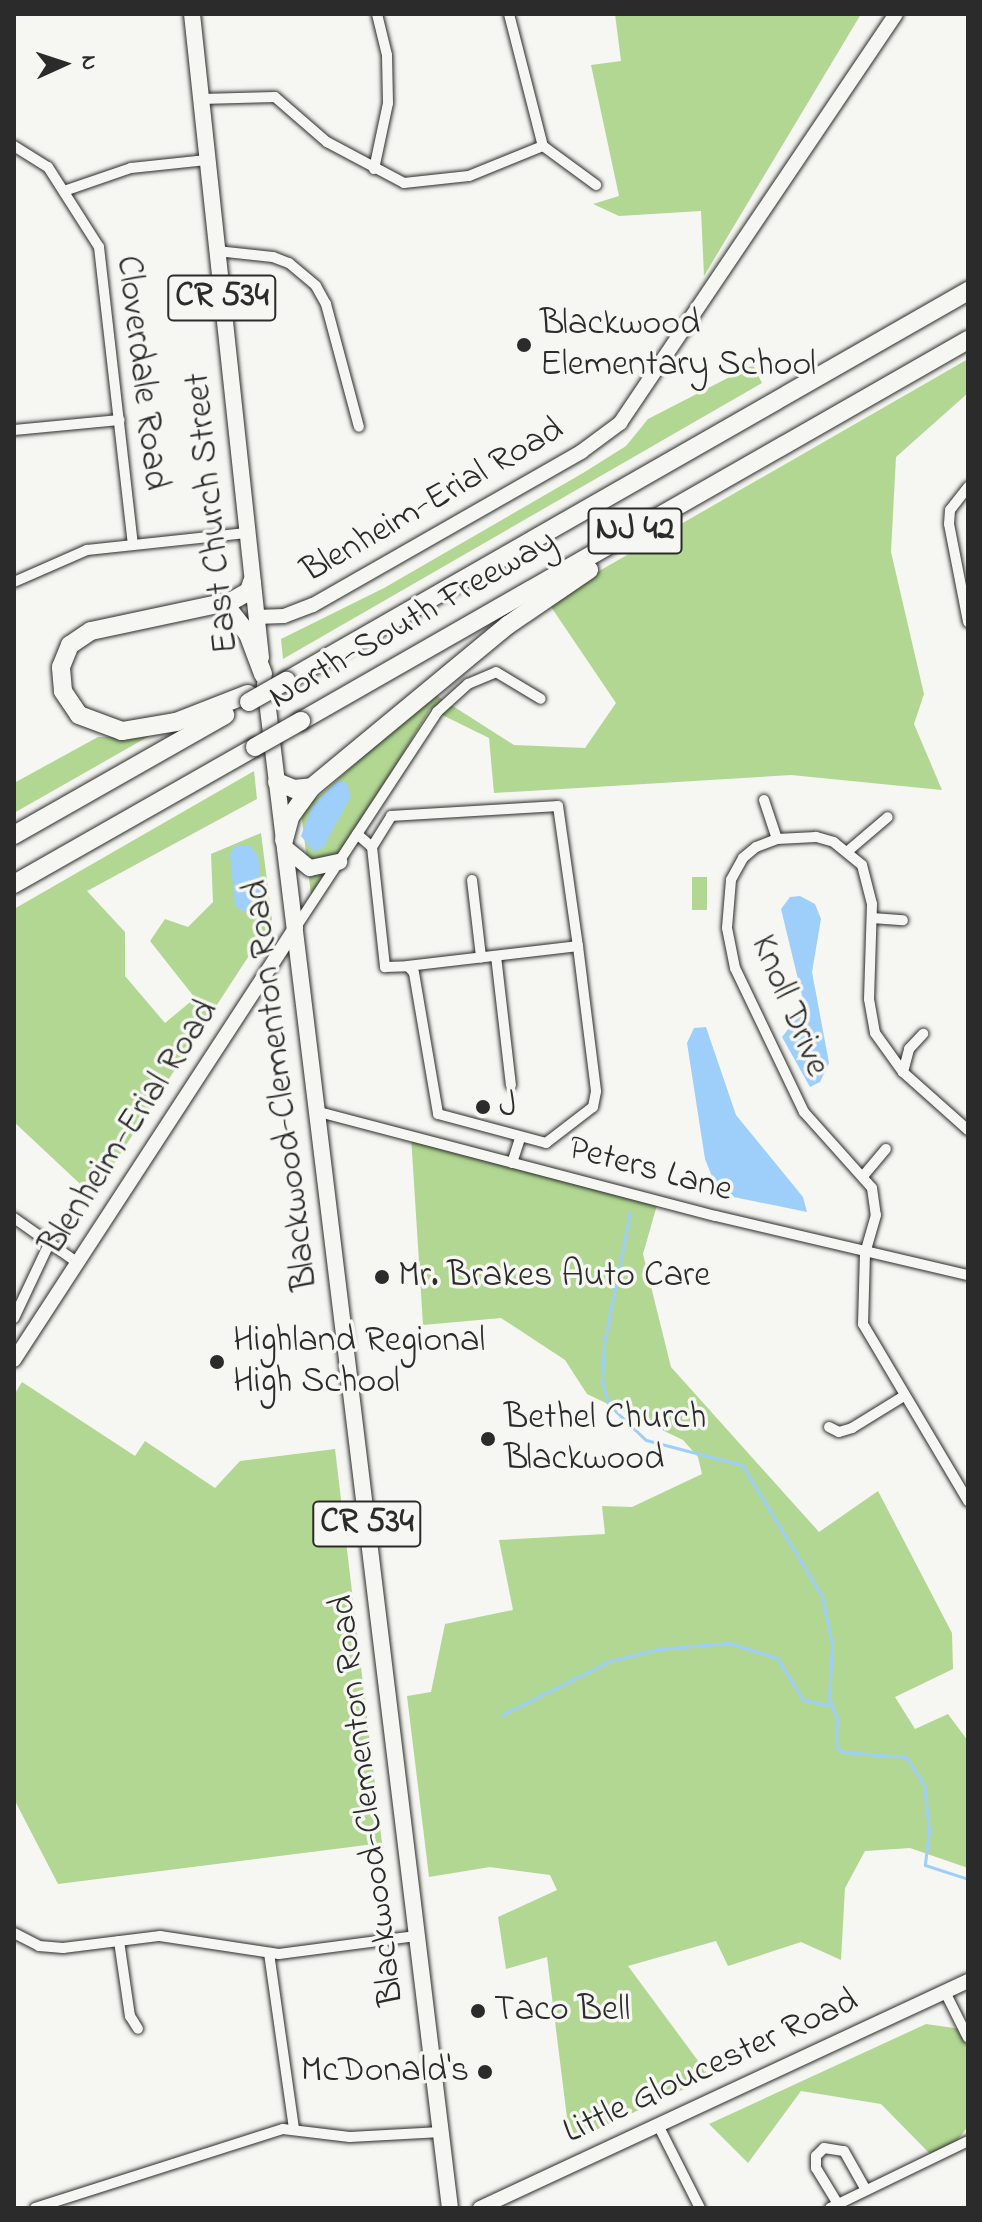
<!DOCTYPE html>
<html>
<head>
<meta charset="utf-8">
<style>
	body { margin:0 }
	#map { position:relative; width:982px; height:2222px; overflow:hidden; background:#f6f6f2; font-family:"Indie Flower",sans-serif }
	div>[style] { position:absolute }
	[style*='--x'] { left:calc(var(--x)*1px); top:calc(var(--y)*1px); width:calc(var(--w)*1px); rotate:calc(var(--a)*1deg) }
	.green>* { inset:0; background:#b2d792; transform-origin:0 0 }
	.water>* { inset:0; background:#9ecffb }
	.stream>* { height:3px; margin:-1.5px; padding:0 1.5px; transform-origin:1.5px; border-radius:1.5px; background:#9ecffb }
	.roads { filter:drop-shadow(0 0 2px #2b2b2b) drop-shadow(0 0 2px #2b2b2b) }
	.street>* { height:10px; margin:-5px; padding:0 5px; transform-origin:5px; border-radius:5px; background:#f6f6f2 }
	.secondary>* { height:14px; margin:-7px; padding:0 7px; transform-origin:7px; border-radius:7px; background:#f6f6f2 }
	.primary>* { height:16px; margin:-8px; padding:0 8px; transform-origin:8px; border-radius:8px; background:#f6f6f2 }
	.highway>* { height:18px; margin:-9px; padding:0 9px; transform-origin:9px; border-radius:9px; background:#f6f6f2 }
	.bridges { filter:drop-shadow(0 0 2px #2b2b2b) drop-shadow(0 0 2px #2b2b2b) }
	.highway-bridge>* { height:18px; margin:-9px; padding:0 9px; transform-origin:9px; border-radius:9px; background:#f6f6f2 }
	.dots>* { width:22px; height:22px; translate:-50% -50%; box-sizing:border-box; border:4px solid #f6f6f2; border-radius:50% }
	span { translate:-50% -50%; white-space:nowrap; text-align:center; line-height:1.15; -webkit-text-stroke:7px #f6f6f2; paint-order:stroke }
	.shield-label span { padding:2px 6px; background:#f6f6f2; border:2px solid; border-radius:6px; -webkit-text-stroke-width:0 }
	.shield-label { font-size:34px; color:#2b2b2b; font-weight:700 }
	.poi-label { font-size:36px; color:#2b2b2b }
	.left { translate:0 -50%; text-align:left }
	.right { translate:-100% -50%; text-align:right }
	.street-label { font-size:36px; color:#2b2b2b }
	.frame { position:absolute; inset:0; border:16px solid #2b2b2b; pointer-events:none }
	.north { position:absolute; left:24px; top:24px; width:80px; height:80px; -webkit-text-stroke:6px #f6f6f2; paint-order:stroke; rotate:87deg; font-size:22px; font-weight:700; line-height:32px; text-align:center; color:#2b2b2b }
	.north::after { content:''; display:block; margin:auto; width:28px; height:36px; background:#2b2b2b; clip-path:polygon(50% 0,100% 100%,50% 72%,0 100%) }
</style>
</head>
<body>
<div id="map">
	<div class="green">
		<div style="clip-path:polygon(615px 14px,861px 14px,704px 276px,701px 211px,619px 216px,593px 204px,619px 196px,591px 65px,621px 61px)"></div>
		<div style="clip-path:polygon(968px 359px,968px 393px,896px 457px,891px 552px,924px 694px,914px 724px,942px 790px,791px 775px,494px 793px,489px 738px,430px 709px,312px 903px,300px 803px,318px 797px,434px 694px,514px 745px,585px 748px,616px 703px,547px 601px)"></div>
		<div style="clip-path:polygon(753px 365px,762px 383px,283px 659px,281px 639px,384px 588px,583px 473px,626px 446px,648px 419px)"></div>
		<div style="clip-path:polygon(151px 735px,14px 813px,14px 783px,98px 737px)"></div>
		<div style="clip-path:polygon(254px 771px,257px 799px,87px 891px,125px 932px,125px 976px,165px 1023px,195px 998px,150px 941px,165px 919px,188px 927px,213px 902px,211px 854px,261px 833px,272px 920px,93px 1196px,14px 1122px,14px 909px)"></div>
		<div style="left:692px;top:877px;width:15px;height:33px"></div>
		<div style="clip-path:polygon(411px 1136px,659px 1198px,643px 1254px,671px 1367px,819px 1532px,878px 1491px,952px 1633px,953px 1669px,895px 1697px,915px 1729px,948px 1714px,968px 1741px,968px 1868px,910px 1848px,865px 1851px,845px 1888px,841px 1960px,801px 1942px,728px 1966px,716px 1941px,628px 1966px,710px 2077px,570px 2142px,547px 1957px,506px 1969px,498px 1917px,557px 1890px,550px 1875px,490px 1867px,429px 1877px,407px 1696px,431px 1692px,445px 1624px,513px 1610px,499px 1540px,605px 1534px,602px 1506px,632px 1507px,702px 1474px,698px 1457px,683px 1440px,587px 1394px,565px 1360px,501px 1318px,423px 1325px)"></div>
		<div style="clip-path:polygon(22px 1382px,135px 1456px,145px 1441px,215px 1488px,240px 1461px,335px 1449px,382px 1843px,58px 1884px,14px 1799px,14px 1395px)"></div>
		<div style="clip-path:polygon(926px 2024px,968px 2030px,968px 2126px,951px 2149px,934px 2158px,881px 2104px,801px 2091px,748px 2163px,709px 2124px)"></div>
	</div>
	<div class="water">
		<div style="clip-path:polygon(336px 782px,346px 782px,351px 796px,323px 848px,314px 852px,301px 836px,312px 807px)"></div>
		<div style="clip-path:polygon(250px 845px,258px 856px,263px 904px,259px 911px,243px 911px,235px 906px,230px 854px,235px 846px)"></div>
		<div style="clip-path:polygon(800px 896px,815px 904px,821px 919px,812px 972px,829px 1063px,820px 1082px,810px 1087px,782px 1037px,805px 1008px,781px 909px,790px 897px)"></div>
		<div style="clip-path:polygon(706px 1027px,736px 1115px,803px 1197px,807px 1212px,719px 1194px,705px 1159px,687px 1043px,694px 1028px)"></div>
	</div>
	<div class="stream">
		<div style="--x:630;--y:1212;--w:134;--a:101.2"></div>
		<div style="--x:604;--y:1343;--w:38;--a:93"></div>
		<div style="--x:602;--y:1381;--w:24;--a:75"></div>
		<div style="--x:608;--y:1404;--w:52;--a:43.5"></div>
		<div style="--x:646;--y:1440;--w:99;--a:14.6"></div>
		<div style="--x:742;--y:1465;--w:153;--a:58.6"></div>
		<div style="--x:822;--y:1596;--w:50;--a:78.5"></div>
		<div style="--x:832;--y:1645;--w:53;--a:93.2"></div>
		<div style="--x:829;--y:1698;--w:22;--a:69"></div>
		<div style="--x:837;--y:1719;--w:27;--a:92"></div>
		<div style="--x:836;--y:1746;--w:8;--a:45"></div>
		<div style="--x:842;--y:1752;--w:64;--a:4.5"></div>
		<div style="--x:906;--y:1757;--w:33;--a:57"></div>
		<div style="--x:924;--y:1785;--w:46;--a:83.8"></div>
		<div style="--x:929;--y:1831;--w:34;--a:97"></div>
		<div style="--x:925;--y:1865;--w:45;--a:18"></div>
		<div style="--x:502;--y:1715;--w:121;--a:-26.6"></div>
		<div style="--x:610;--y:1661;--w:50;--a:-13.8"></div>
		<div style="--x:659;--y:1649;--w:70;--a:-4.9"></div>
		<div style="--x:729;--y:1643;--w:50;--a:17.4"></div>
		<div style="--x:777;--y:1658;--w:49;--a:58.2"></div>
		<div style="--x:803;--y:1700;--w:26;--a:11"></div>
	</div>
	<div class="roads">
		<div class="street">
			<div style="--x:509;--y:14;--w:136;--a:75.6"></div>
			<div style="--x:543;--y:146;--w:66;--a:36.3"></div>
			<div style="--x:201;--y:99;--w:74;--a:-1.5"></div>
			<div style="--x:275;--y:97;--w:69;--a:40.9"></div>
			<div style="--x:327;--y:142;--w:87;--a:28"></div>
			<div style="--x:404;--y:183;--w:65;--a:-6.1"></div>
			<div style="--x:469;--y:176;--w:80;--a:-22.1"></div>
			<div style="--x:14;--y:146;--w:40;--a:32"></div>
			<div style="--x:48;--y:167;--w:95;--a:57.5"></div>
			<div style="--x:99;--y:247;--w:299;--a:83.5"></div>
			<div style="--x:374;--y:169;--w:67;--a:-78"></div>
			<div style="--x:388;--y:103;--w:48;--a:-91.2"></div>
			<div style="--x:387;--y:55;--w:42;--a:-103.7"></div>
			<div style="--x:67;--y:190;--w:68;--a:-19"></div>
			<div style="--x:131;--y:168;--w:76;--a:-6"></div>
			<div style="--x:217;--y:251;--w:56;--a:6.1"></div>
			<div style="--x:273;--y:257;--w:17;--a:21"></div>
			<div style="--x:289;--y:263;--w:35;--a:40"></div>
			<div style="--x:316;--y:286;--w:21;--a:61"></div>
			<div style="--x:326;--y:304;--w:127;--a:75"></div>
			<div style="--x:14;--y:430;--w:106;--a:-5.4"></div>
			<div style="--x:968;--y:487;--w:29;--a:128"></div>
			<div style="--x:950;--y:510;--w:14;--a:94"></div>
			<div style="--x:949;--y:524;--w:100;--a:79"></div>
			<div style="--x:14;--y:582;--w:80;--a:-23.7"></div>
			<div style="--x:87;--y:550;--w:160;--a:-6.1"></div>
			<div style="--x:764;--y:800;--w:41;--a:71.6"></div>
			<div style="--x:357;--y:834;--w:20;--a:41"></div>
			<div style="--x:372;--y:847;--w:121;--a:83.8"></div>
			<div style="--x:385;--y:967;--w:23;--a:-2"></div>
			<div style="--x:408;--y:966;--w:9;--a:49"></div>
			<div style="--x:414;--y:973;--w:143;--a:80.3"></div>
			<div style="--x:438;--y:1114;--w:112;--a:15"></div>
			<div style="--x:546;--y:1143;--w:59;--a:-37.5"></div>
			<div style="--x:593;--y:1107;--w:16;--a:-79"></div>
			<div style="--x:596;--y:1091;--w:146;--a:-97.1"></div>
			<div style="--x:578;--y:946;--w:171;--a:173.3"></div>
			<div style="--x:372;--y:847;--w:36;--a:-58"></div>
			<div style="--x:391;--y:816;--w:167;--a:-3.4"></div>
			<div style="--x:558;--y:806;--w:141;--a:81.9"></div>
			<div style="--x:848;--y:851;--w:52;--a:-40.4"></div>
			<div style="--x:472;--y:880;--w:78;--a:83.3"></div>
			<div style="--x:872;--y:918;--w:31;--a:4"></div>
			<div style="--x:296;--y:927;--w:257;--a:-56.7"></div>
			<div style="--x:437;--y:712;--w:42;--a:-42.1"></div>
			<div style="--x:468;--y:684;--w:30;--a:-23"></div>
			<div style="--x:496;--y:672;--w:52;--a:31"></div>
			<div style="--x:496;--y:956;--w:130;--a:83.4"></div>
			<div style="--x:903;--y:1072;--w:24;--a:-75"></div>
			<div style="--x:909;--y:1049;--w:21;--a:-47"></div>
			<div style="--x:319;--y:1112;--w:410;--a:14.7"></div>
			<div style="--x:716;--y:1216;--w:259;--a:13.2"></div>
			<div style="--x:968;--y:1130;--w:87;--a:-138.3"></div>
			<div style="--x:903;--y:1072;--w:48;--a:-125.7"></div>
			<div style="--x:875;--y:1033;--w:35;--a:-100"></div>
			<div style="--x:869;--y:999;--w:95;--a:-88.2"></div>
			<div style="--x:872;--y:904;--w:40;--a:-104.4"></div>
			<div style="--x:862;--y:865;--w:36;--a:-141"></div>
			<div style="--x:834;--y:842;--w:19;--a:-164"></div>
			<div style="--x:816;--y:837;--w:39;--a:177"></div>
			<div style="--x:777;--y:839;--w:22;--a:159"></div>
			<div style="--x:756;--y:847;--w:17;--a:140"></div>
			<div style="--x:743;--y:858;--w:25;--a:119"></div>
			<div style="--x:731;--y:880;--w:48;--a:94.8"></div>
			<div style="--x:727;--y:928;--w:41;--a:78.7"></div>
			<div style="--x:735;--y:968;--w:160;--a:64.4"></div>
			<div style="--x:804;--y:1112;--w:102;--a:48.2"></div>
			<div style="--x:872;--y:1188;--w:27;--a:82"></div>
			<div style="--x:876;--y:1215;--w:40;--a:106"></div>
			<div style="--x:865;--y:1253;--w:71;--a:91.6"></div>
			<div style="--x:863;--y:1324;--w:206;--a:59.3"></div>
			<div style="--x:512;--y:1163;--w:25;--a:-72"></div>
			<div style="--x:864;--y:1175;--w:34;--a:-50"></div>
			<div style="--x:14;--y:1218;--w:78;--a:35.1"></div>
			<div style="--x:14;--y:1318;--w:82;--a:-64.7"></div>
			<div style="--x:829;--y:1427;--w:11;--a:27"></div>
			<div style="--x:839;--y:1432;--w:14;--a:-17"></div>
			<div style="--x:852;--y:1428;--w:61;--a:-31.6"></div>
			<div style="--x:14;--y:1933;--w:28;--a:27"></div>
			<div style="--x:39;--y:1946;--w:24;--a:5"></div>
			<div style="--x:63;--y:1948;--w:98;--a:-7.1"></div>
			<div style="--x:160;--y:1936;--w:120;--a:8.6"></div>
			<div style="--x:279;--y:1954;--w:138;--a:-7.5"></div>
			<div style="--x:119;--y:1941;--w:76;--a:81.7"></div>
			<div style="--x:130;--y:2016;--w:15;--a:58"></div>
			<div style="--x:269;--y:1953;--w:177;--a:81.9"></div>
			<div style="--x:945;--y:1992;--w:51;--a:63.4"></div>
			<div style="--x:658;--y:2125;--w:93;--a:63.2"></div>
			<div style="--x:838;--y:2204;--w:42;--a:-121.4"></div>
			<div style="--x:816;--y:2168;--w:12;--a:-90"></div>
			<div style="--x:816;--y:2156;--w:11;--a:-45"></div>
			<div style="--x:824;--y:2148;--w:20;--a:9"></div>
			<div style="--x:844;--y:2151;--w:45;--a:60.6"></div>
			<div style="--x:35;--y:2208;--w:260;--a:-17.7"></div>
			<div style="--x:283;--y:2129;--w:67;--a:6.8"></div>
			<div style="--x:350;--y:2137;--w:91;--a:-3.1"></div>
			<div style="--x:830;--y:2208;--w:153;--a:-25.9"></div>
		</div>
		<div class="secondary">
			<div style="--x:256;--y:617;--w:28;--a:-2"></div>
			<div style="--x:284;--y:616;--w:31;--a:-21"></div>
			<div style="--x:313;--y:605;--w:309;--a:-29.7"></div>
			<div style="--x:581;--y:452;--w:49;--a:-36.6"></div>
			<div style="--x:620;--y:423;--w:493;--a:-56"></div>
			<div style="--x:14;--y:1360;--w:517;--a:-56.93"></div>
			<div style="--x:480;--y:2208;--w:538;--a:-24.95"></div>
		</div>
		<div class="primary">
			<div style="--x:192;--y:14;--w:647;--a:83.88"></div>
			<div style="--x:265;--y:684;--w:1535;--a:83.08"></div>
			<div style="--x:285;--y:848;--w:32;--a:39"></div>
			<div style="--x:310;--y:868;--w:30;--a:-12"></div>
		</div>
		<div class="highway">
			<div style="--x:230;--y:611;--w:29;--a:52"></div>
			<div style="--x:248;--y:634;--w:43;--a:69.4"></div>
			<div style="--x:286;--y:681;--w:786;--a:-29.76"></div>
			<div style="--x:248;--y:694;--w:77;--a:158.7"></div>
			<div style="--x:176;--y:722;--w:55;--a:170.5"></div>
			<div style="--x:122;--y:731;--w:46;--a:-159.6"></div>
			<div style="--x:79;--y:715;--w:29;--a:-124"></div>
			<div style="--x:63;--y:691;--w:24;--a:-95"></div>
			<div style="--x:61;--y:667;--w:24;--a:-68"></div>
			<div style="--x:70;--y:645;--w:25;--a:-34"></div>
			<div style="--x:91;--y:631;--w:144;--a:-12"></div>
			<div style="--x:232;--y:601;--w:20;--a:-30"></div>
			<div style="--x:249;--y:591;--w:9;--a:-72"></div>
			<div style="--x:301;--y:721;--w:768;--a:-29.74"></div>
			<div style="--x:277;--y:782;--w:18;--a:22"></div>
			<div style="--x:294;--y:789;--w:18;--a:-6"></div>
			<div style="--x:312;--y:787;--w:254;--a:-39.6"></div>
			<div style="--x:508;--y:625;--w:98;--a:-34.2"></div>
			<div style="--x:14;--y:835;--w:243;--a:-29.6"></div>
			<div style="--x:284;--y:840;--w:24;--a:-75"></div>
			<div style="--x:290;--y:817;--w:37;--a:-54"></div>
			<div style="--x:14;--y:884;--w:277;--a:-29.6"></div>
		</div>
	</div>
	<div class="bridges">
		<div class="highway-bridge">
			<div style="--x:249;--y:702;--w:43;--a:-29.6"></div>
			<div style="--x:255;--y:747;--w:53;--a:-29.5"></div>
		</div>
	</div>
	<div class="dots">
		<div style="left:524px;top:345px;background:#2b2b2b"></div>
		<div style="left:483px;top:1107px;background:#2b2b2b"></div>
		<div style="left:382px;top:1277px;background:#2b2b2b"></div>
		<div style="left:217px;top:1362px;background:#2b2b2b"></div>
		<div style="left:488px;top:1439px;background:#2b2b2b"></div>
		<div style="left:478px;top:2011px;background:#2b2b2b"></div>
		<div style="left:485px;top:2072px;background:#2b2b2b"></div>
	</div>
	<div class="shield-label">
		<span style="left:222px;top:298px">CR 534</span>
		<span style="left:635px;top:531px">NJ 42</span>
		<span style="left:367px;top:1524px">CR 534</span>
	</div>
	<div class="poi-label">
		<span class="left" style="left:540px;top:345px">Blackwood<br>Elementary School</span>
		<span class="left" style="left:499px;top:1107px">J</span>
		<span class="left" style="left:398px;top:1277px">Mr. Brakes Auto Care</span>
		<span class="left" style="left:233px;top:1362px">Highland Regional<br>High School</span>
		<span class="left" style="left:504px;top:1439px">Bethel Church<br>Blackwood</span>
		<span class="left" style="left:494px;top:2011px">Taco Bell</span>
		<span class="right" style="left:469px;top:2072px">McDonald's</span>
	</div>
	<div class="street-label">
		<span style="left:141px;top:373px;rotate:83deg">Cloverdale Road</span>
		<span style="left:433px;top:501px;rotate:-30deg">Blenheim-Erial Road</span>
		<span style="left:213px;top:513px;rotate:-96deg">East Church Street</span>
		<span style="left:413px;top:620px;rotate:-30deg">North-South Freeway</span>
		<span style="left:789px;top:1006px;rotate:67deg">Knoll Drive</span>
		<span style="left:282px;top:1085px;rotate:-97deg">Blackwood-Clementon Road</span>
		<span style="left:130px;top:1128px;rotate:-57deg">Blenheim-Erial Road</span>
		<span style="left:650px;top:1170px;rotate:15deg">Peters Lane</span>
		<span style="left:368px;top:1800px;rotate:-97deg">Blackwood-Clementon Road</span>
		<span style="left:711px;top:2067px;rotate:-25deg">Little Gloucester Road</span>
	</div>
	<div class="frame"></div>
	<div class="north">N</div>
</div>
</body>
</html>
